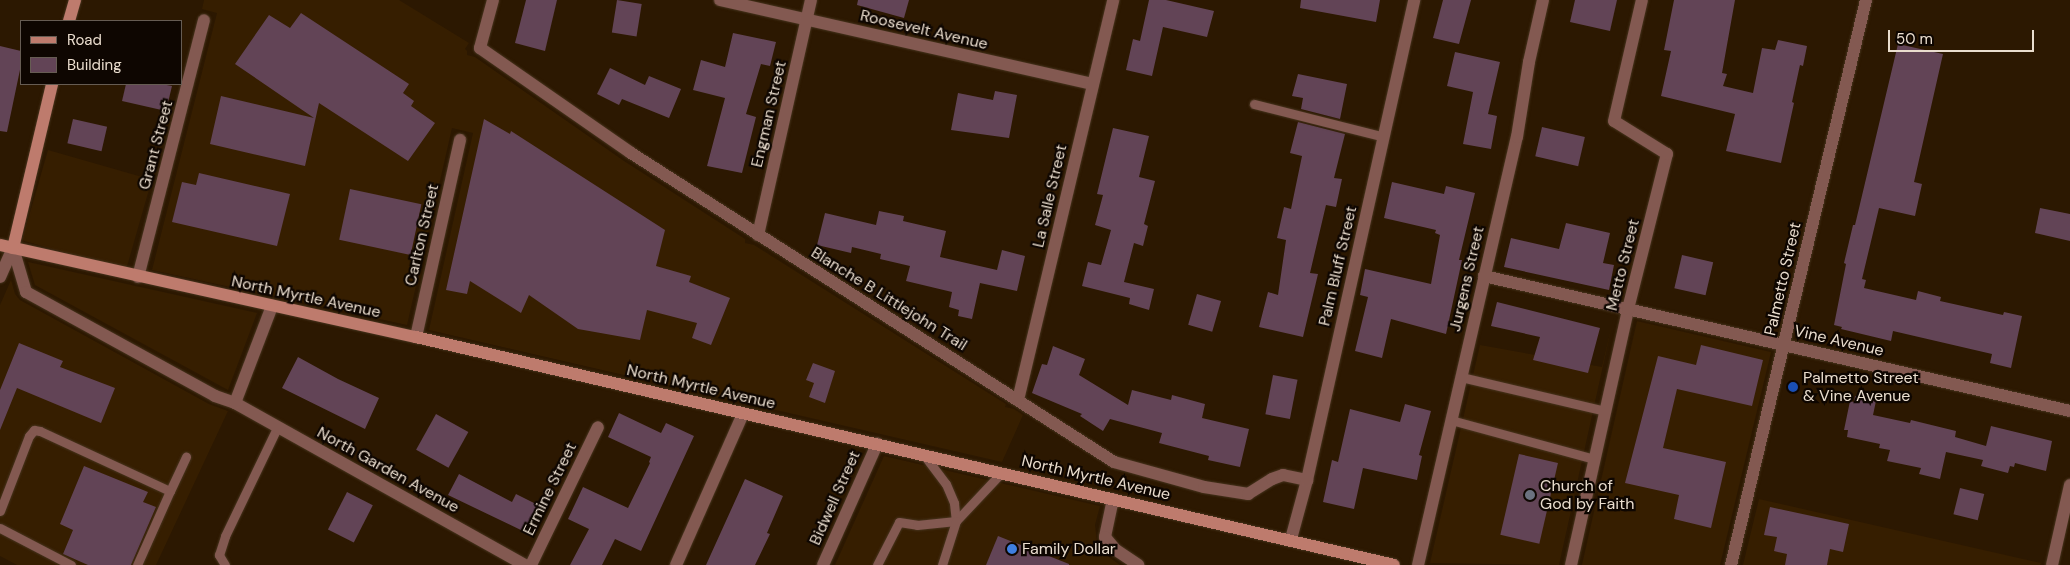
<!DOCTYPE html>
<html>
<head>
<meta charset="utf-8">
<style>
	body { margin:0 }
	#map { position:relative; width:2070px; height:565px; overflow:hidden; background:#2c1801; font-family:"DM Sans",sans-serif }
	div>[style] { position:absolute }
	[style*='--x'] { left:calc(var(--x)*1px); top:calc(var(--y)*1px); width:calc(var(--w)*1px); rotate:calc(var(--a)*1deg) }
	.built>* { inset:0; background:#361e00; transform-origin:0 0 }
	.building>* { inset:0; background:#624456; transform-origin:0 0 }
	.roads { filter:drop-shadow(0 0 1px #47341e) drop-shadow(0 0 1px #47341e) }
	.service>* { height:9px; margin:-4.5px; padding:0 4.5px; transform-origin:4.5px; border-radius:4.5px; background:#835951 }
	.minor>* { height:12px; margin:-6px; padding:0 6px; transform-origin:6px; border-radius:6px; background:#835951 }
	.tertiary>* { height:12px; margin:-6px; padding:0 6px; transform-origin:6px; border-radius:6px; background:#835951 }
	.secondary>* { height:12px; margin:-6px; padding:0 6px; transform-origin:6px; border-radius:6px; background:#be7b6d }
	.dots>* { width:14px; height:14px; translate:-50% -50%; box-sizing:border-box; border:2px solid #0e0601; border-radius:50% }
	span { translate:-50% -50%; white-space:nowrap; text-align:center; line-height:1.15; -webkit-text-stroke:4.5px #0e0601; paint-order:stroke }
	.street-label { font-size:16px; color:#eaddce }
	.poi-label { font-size:16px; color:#eaddce }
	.left { translate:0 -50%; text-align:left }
	.legend { position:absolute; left:20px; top:20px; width:162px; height:65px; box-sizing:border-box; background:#0e0601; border:1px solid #665c53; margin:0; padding:6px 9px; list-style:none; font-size:15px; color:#eaddce }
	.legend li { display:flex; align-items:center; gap:10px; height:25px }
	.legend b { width:25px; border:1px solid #665c53 }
	.scale { position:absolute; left:1888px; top:30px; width:146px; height:22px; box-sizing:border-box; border:2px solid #eaddce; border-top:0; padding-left:6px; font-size:15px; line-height:18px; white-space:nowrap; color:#eaddce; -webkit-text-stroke:4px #0e0601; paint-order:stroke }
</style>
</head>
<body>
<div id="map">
	<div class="built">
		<div style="clip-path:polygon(204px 0,399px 0,469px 43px,465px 49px,467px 51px,467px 55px,475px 57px,624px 161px,745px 239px,745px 243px,754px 245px,1006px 404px,1005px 407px,1014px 409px,1023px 415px,1002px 462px,429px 330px,473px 133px,452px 128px,407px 325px,152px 270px,217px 13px,202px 9px)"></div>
		<div style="left:48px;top:150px;width:108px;height:94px;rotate:16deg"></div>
		<div style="clip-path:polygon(28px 262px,257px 313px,228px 390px,35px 285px)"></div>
		<div style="clip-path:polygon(11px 280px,15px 294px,20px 300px,209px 404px,228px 411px,156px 565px,17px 565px,0 556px,0 305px)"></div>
		<div style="clip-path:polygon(1614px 316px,1559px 565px,1430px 563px,1480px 345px,1602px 367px)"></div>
		<div style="clip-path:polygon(1637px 321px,1771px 352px,1720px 565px,1582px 565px)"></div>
		<div style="clip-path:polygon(884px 456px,1100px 506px,1095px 525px,1097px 542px,1109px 557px,1120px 565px,835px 565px)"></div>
		<div style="clip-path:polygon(1759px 499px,2041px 563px,2040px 565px,1743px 565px)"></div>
	</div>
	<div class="building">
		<div style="clip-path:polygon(526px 0,557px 0,545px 51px,515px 43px)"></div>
		<div style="left:617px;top:0;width:25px;height:33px;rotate:9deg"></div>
		<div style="clip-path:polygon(858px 0,909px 0,904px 18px,857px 5px)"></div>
		<div style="clip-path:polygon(1149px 0,1166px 0,1214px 11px,1207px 37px,1163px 27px,1152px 76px,1126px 70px,1133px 39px,1140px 41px)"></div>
		<div style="clip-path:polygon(1301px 0,1380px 0,1376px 22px,1300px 8px)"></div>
		<div style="clip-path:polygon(1443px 0,1471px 0,1459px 44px,1433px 38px)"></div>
		<div style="clip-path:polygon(1575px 0,1617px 0,1610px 31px,1570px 22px)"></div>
		<div style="clip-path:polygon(1674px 0,1735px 0,1722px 73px,1727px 74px,1723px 86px,1753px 93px,1762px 48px,1775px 50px,1778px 40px,1807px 46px,1803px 66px,1800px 65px,1792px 102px,1794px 103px,1781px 163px,1726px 151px,1735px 114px,1661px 96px,1671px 51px,1664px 50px)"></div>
		<div style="clip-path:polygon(301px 13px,409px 84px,403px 93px,414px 101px,411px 106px,435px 123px,408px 161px,319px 103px,305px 166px,210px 144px,221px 96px,314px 118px,235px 64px,269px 15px,290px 28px)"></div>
		<div style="clip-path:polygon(733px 33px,776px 42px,770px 66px,761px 64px,746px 114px,756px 117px,742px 173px,707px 166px,725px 98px,693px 90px,701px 60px,725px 67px)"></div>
		<div style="clip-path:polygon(1898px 44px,1943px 54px,1914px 182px,1922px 184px,1915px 216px,1879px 208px,1862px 279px,1866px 280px,1864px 288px,1916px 300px,1918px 291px,1941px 297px,1940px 301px,2003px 315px,2004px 312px,2022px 316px,2011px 368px,1990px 363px,1992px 354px,1893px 331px,1891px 341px,1841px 329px,1842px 327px,1834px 325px,1846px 264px,1844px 263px,1853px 225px,1855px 225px)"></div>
		<div style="clip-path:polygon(0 46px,21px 51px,21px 65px,7px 132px,0 131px)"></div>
		<div style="clip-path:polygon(1455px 52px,1500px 62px,1488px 114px,1497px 116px,1491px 149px,1463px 144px,1473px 92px,1447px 86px)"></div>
		<div style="clip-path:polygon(610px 68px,645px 85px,649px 76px,681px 89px,669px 118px,622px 99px,619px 105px,597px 94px)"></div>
		<div style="clip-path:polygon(1298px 74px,1347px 84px,1340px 119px,1301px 109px,1303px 98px,1292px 96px)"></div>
		<div style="clip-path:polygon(126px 84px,161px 84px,172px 86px,166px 111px,122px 101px)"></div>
		<div style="clip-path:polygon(995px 91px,1017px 95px,1009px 138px,951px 130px,958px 93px,993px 100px)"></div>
		<div style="left:73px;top:119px;width:35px;height:25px;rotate:13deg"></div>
		<div style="clip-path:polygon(484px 119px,510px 134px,511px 131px,665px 230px,656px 266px,691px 276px,689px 282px,730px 298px,711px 345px,692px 338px,697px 323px,647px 310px,640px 340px,578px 329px,529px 295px,521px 313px,470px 281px,467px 294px,446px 290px)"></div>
		<div style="clip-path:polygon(1298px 122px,1345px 134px,1334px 178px,1342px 179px,1336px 207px,1326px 205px,1310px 273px,1318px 274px,1303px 337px,1259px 327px,1268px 292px,1278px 295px,1286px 240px,1277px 238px,1284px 207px,1291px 209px,1302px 156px,1290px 153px)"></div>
		<div style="left:1542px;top:127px;width:44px;height:30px;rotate:13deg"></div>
		<div style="clip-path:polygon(1113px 128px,1149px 136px,1139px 177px,1155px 181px,1144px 224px,1148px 226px,1143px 246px,1134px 243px,1124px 282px,1154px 289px,1149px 310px,1129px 304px,1130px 298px,1082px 286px,1088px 262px,1101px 265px,1111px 230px,1095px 225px,1103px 195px,1097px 194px)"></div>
		<div style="clip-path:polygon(199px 173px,290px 194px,277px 246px,172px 222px,182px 182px,196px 185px)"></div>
		<div style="clip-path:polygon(1392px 182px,1444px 194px,1446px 186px,1475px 193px,1459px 260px,1462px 260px,1446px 334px,1391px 319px,1382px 358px,1355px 351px,1368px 297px,1360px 295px,1365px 269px,1431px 284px,1440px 235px,1435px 233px,1436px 230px,1384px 218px)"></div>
		<div style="left:350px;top:189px;width:73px;height:52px;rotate:12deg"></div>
		<div style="clip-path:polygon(2040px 208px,2070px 214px,2070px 241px,2035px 233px)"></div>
		<div style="clip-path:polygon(879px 211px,904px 216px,903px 221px,946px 231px,940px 257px,997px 270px,1002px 250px,1025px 256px,1017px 291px,980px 283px,972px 319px,958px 316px,959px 310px,949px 307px,952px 292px,906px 281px,910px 266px,880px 259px,881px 254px,852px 247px,851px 253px,817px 245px,825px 213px,876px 225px)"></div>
		<div style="clip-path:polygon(1566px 223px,1610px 233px,1603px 263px,1614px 265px,1609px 290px,1504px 267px,1511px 238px,1559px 249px)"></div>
		<div style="left:1682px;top:255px;width:32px;height:34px;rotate:13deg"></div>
		<div style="left:1197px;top:294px;width:25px;height:32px;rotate:16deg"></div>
		<div style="clip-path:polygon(1497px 302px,1600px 328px,1588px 373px,1533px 360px,1540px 337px,1491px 326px)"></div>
		<div style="clip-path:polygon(19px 343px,63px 361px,60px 367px,115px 388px,101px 423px,17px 388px,0 430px,0 390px)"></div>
		<div style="clip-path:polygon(1701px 345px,1763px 360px,1752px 406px,1677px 389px,1663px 448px,1726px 462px,1711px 528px,1674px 519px,1679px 495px,1625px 483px,1658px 356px,1696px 365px)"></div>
		<div style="clip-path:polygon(1053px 346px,1085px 359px,1079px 375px,1128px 405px,1132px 390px,1171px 400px,1172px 395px,1205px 404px,1202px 418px,1249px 429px,1240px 467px,1208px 460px,1209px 456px,1159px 443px,1162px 433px,1110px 419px,1103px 431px,1080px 416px,1082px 414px,1032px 393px,1042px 364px,1047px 365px)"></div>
		<div style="clip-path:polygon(298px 357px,338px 379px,379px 398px,365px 429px,282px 388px)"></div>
		<div style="clip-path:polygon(813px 363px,835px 371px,825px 403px,809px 397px,814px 383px,806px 380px)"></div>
		<div style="left:1273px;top:375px;width:25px;height:40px;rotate:11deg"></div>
		<div style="clip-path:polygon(1855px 396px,1876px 401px,1873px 415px,1910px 423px,1911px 420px,1956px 431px,1955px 437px,1986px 446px,1991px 426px,2052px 441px,2046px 471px,2015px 463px,2014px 467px,2010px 466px,2008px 473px,1981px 466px,1983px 460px,1946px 452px,1940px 479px,1919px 474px,1921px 468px,1887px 461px,1890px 450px,1879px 448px,1880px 444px,1847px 437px,1848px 430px,1844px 430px,1850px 401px,1854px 402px)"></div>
		<div style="clip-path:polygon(1405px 404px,1431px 411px,1419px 455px,1422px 456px,1417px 480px,1363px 468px,1354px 509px,1323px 502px,1332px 460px,1338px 462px,1350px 409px,1400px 422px)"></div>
		<div style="clip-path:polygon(619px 413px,661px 433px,666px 423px,694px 436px,641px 551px,615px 539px,602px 565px,570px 565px,589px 529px,568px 519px,583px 487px,628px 508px,650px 463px,649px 462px,651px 457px,608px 437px)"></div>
		<div style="left:436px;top:414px;width:37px;height:41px;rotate:29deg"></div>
		<div style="left:1519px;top:454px;width:40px;height:83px;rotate:13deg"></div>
		<div style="clip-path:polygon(84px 466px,148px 492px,143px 502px,156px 507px,131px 565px,88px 565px,63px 554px,73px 530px,60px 524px)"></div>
		<div style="clip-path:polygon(459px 474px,512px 502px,516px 494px,540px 506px,527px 533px,448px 495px)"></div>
		<div style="clip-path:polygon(745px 479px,783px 496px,767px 533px,770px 534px,755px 565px,706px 565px)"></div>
		<div style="left:1960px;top:488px;width:25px;height:27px;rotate:14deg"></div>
		<div style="left:347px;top:492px;width:29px;height:42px;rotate:27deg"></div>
		<div style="clip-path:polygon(1770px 507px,1849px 524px,1843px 552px,1830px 549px,1827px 565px,1785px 565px,1787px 554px,1774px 551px,1777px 537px,1764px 535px)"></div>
		<div style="clip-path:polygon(998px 536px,1069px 564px,1069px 565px,986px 565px)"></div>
	</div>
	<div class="roads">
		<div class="service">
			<div style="--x:1254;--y:104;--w:134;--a:14.2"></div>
			<div style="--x:1461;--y:377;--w:149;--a:13.2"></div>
			<div style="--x:1451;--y:420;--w:149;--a:15.2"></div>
			<div style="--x:924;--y:455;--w:36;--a:53"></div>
			<div style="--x:946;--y:484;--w:21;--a:67"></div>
			<div style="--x:954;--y:503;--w:18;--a:84"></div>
			<div style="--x:0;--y:511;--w:80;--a:-68.9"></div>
			<div style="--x:29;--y:436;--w:8;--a:-50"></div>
			<div style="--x:34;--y:430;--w:6;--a:9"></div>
			<div style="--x:40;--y:431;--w:143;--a:24.8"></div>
			<div style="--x:170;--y:491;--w:38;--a:-65"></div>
			<div style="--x:956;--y:521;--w:67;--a:-46.8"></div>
			<div style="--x:0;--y:528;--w:80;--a:27.5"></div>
			<div style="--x:137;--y:565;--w:81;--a:-66"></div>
			<div style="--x:225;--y:565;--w:12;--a:-121"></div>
			<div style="--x:219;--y:555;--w:20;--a:-72"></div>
			<div style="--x:225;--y:536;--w:122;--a:-64.3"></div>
			<div style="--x:877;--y:565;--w:48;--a:-62.9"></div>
			<div style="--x:899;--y:522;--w:18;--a:9"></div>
			<div style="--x:917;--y:525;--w:39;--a:-6"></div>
			<div style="--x:956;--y:521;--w:46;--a:107.7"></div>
		</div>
		<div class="minor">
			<div style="--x:493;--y:0;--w:50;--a:105.2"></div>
			<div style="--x:480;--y:48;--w:184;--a:34.8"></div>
			<div style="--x:631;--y:153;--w:573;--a:32.61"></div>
			<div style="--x:1114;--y:462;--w:93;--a:15.5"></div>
			<div style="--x:1204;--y:487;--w:45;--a:9"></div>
			<div style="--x:1248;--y:494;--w:28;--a:-32"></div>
			<div style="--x:1272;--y:479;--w:12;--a:-20"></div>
			<div style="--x:1283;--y:475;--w:25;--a:12"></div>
			<div style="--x:720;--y:0;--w:382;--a:12.7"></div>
			<div style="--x:758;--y:235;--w:241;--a:-77.3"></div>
			<div style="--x:13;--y:248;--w:46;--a:73.5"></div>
			<div style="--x:26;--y:292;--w:216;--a:28.8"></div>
			<div style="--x:215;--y:396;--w:21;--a:19"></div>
			<div style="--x:235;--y:403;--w:332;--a:29.2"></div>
			<div style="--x:1484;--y:276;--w:601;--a:12.97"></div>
			<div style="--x:0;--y:277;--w:32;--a:-66"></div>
			<div style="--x:138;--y:277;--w:265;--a:-75.6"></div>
			<div style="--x:416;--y:337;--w:202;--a:-77.4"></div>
			<div style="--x:1018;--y:400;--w:411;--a:-76.6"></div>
			<div style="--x:235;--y:403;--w:104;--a:-69.1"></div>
			<div style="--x:1113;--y:499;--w:39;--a:102"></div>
			<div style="--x:1105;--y:537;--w:17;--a:50"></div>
			<div style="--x:1116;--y:550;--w:27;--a:34"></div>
			<div style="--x:1291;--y:539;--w:61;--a:-74.8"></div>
			<div style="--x:1307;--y:480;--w:492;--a:-77.4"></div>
			<div style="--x:531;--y:565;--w:153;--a:-64.1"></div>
			<div style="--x:676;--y:565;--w:165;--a:-66.1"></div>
			<div style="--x:823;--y:565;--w:133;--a:-65.9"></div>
			<div style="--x:1418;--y:565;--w:439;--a:-77"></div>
			<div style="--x:1517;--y:137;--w:76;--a:-80.9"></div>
			<div style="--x:1529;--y:62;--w:64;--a:-77.3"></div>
			<div style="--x:1571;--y:565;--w:262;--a:-77.4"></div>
			<div style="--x:1628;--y:309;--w:160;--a:-75.9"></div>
			<div style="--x:1667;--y:154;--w:62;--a:-148.1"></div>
			<div style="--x:1614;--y:121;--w:124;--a:-77"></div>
			<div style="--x:2052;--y:565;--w:82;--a:-77.3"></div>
		</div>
		<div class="tertiary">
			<div style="--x:1731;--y:565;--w:581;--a:-76.56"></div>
		</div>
		<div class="secondary">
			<div style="--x:69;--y:21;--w:22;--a:-74"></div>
			<div style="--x:0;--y:245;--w:426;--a:12.5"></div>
			<div style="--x:416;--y:337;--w:1004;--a:13.12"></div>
			<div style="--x:13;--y:248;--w:169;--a:-76.6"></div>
		</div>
	</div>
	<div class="dots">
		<div style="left:1793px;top:387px;background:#1a4fb4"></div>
		<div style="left:1530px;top:495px;background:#6b7280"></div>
		<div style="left:1012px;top:549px;background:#3f7fe0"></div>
	</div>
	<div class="street-label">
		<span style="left:924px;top:30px;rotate:13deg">Roosevelt Avenue</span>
		<span style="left:769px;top:114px;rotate:-77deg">Engman Street</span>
		<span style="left:156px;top:145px;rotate:-75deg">Grant Street</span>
		<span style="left:1050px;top:196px;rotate:-77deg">La Salle Street</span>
		<span style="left:422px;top:235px;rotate:-77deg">Carlton Street</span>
		<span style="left:1623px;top:265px;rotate:-76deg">Metto Street</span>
		<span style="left:1338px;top:266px;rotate:-77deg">Palm Bluff Street</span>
		<span style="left:1467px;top:279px;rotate:-77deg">Jurgens Street</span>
		<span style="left:1783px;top:279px;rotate:-77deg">Palmetto Street</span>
		<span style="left:306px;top:297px;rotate:12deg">North Myrtle Avenue</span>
		<span style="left:889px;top:299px;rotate:32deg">Blanche B Littlejohn Trail</span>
		<span style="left:1839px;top:341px;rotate:13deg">Vine Avenue</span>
		<span style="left:701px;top:387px;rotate:13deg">North Myrtle Avenue</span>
		<span style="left:388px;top:470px;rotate:29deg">North Garden Avenue</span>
		<span style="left:1096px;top:478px;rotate:13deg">North Myrtle Avenue</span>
		<span style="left:550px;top:489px;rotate:-64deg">Ermine Street</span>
		<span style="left:835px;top:498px;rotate:-66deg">Bidwell Street</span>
	</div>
	<div class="poi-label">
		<span class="left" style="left:1803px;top:387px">Palmetto Street<br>&amp; Vine Avenue</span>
		<span class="left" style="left:1540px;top:495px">Church of<br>God by Faith</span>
		<span class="left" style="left:1022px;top:549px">Family Dollar</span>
	</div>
	<ul class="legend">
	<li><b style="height:6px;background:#be7b6d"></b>Road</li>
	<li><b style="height:14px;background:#624456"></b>Building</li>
	</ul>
	<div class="scale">50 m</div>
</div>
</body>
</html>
